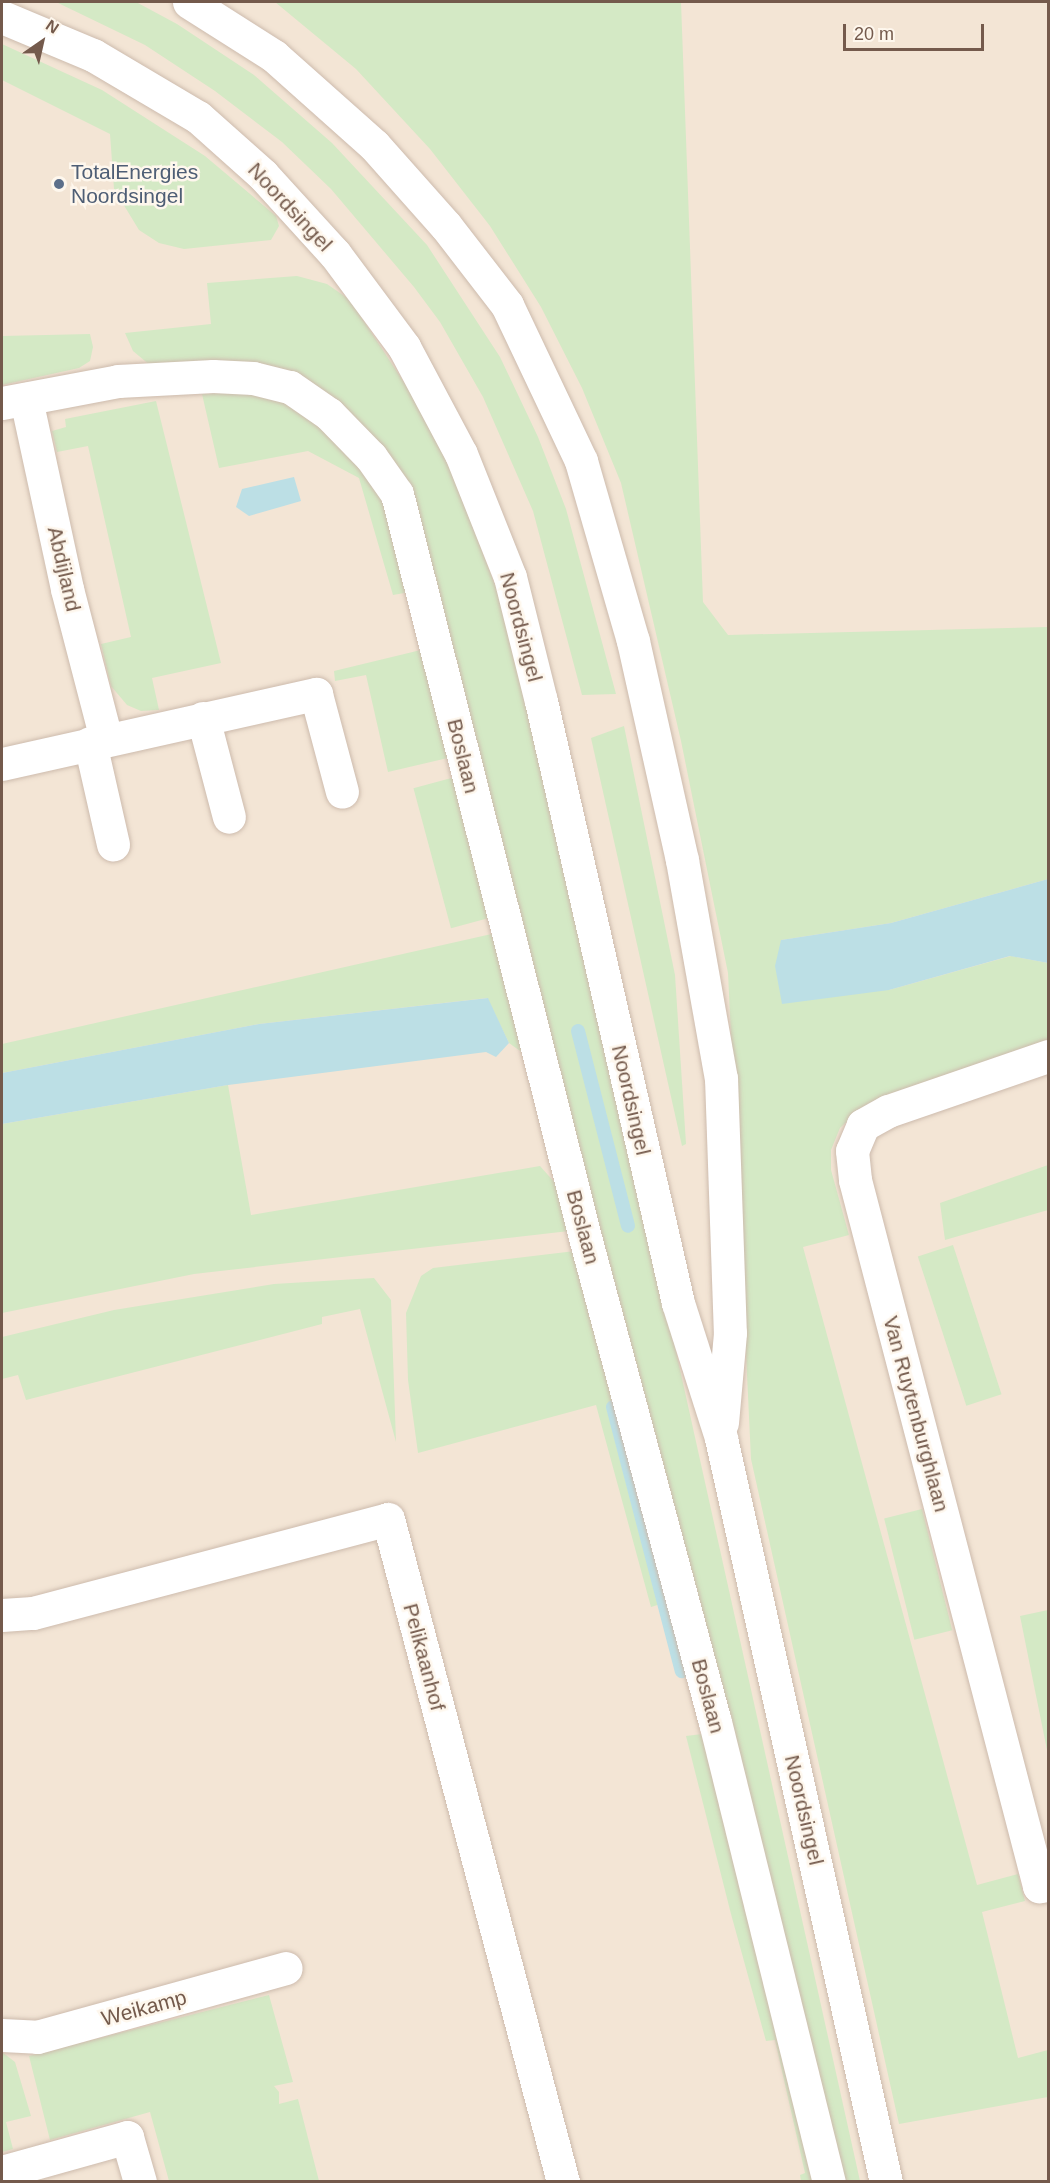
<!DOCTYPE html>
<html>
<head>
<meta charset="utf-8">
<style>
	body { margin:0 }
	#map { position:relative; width:1050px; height:2183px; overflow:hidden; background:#fcf3e7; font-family:Arial,sans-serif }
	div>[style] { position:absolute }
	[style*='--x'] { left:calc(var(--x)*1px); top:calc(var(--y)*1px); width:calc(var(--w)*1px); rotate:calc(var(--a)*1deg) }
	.residential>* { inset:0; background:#f3e5d5; transform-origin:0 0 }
	.green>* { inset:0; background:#d4e9c5; transform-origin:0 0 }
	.water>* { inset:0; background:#bcdfe5 }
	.stream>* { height:14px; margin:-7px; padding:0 7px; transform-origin:7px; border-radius:7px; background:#bcdfe5 }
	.roads { filter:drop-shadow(0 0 2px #cdbbad) drop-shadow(0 0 2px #cdbbad) }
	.street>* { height:33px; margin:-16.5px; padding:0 16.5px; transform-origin:16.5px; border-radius:16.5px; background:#fff }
	.secondary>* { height:33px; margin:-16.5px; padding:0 16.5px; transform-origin:16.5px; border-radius:16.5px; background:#fff }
	.dots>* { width:16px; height:16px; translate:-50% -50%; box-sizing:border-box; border:3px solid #fef7ed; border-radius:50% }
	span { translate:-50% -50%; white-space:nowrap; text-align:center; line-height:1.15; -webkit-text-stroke:5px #fef7ed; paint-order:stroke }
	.service-label { font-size:21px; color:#4e5e75 }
	.left { translate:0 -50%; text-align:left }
	.street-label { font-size:21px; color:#745a4c }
	.frame { position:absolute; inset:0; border:3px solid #745a4c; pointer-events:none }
	.north { position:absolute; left:12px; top:12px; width:60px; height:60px; -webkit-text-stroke:4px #fef7ed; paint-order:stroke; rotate:34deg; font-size:16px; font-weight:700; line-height:24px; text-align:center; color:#745a4c }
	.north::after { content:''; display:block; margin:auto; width:21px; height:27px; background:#745a4c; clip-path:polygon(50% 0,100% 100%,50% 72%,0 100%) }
	.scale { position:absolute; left:843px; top:24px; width:141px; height:27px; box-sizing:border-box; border:3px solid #745a4c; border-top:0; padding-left:8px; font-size:18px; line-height:21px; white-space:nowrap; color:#745a4c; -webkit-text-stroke:4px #fef7ed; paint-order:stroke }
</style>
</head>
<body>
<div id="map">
	<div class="residential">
		<div style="left:2px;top:2px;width:1046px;height:2179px"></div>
	</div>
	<div class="green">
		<div style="clip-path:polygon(56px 2px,136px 2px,177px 24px,254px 75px,332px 143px,427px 245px,500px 357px,538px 437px,566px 509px,616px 694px,582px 695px,533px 511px,483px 397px,440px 322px,414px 287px,331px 189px,282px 142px,215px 91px,145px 45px)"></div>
		<div style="clip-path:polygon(275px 2px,681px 2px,703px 602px,728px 635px,1048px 627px,1048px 879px,891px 923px,781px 940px,889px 990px,1011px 956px,1048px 963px,1048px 1043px,858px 1111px,840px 1128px,831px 1150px,831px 1170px,849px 1235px,803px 1247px,977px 1885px,1018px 1874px,1025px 1901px,982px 1912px,1018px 2058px,1048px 2050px,1048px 2097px,899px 2124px,751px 1459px,728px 973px,681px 741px,621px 483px,582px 388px,541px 307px,490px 226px,430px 149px,356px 69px)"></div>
		<div style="clip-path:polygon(2px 44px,102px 90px,205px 156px,276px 216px,279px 226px,271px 240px,184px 249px,159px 243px,139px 230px,114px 189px,110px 134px,2px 80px)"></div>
		<div style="clip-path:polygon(297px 276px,327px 284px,350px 300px,426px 416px,456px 482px,507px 617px,669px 1320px,860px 2181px,843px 2181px,411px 498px,336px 405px,151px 366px,133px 351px,125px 333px,211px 324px,207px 283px)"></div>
		<div style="clip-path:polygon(90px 334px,93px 347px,90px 361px,79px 368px,2px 385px,2px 336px)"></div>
		<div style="clip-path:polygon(268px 390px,344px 444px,386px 494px,410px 592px,393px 595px,359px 478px,308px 451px,219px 468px,202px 394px)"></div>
		<div style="clip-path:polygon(156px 401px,221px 663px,152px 678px,159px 710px,141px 711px,127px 705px,111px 686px,101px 644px,131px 637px,88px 446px,57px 452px,52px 431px,66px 427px,65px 419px)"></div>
		<div style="clip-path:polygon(425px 649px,452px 757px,388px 772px,366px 675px,335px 681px,334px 671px)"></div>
		<div style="clip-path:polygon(624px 726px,675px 975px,686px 1144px,682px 1146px,591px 738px)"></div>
		<div style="left:455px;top:777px;width:145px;height:43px;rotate:75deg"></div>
		<div style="clip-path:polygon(496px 933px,527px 1056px,509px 1043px,487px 998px,259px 1024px,2px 1073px,2px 1044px)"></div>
		<div style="clip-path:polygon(228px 1085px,251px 1215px,540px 1166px,556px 1184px,569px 1231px,194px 1274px,2px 1313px,2px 1124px)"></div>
		<div style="clip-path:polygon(1048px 1165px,1048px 1210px,945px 1240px,940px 1203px)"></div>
		<div style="left:953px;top:1245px;width:157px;height:37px;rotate:72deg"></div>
		<div style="clip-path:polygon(575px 1251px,667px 1602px,651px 1607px,596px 1405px,418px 1453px,408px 1380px,406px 1313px,421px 1276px,433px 1268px)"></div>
		<div style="clip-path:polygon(374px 1278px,391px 1300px,396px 1442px,360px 1309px,322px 1317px,322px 1324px,26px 1400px,18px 1375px,2px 1379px,2px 1337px,114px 1310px,274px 1284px)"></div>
		<div style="left:922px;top:1509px;width:125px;height:39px;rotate:76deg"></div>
		<div style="clip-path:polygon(1048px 1610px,1048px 1755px,1020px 1616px)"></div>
		<div style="clip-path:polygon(702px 1734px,818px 2181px,801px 2181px,800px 2175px,805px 2173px,775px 2040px,766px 2041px,731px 1914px,686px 1736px)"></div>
		<div style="clip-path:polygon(269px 1995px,293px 2082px,274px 2086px,279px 2092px,279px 2104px,298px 2099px,319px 2181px,169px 2181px,150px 2112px,50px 2140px,29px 2056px)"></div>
		<div style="clip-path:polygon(2px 2052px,15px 2062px,31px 2116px,6px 2122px,13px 2149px,2px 2152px)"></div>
	</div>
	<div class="water">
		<div style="clip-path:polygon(294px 477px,301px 501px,249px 516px,236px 507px,242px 489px)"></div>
		<div style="clip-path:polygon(1048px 879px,1048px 963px,1010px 956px,889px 990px,782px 1004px,775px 966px,781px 940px,891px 923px)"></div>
		<div style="clip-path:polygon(488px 998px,509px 1043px,496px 1057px,486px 1052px,228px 1085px,2px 1124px,2px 1073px,259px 1024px)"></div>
	</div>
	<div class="stream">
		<div style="--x:578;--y:1031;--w:201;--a:75.6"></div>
		<div style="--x:613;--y:1407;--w:273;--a:75.4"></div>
	</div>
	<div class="roads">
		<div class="street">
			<div style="--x:26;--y:399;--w:194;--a:77.8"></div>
			<div style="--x:67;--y:589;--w:155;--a:75.4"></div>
			<div style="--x:2;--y:403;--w:118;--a:-10.7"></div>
			<div style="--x:118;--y:381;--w:95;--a:-3"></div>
			<div style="--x:213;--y:376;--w:40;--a:2.9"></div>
			<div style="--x:253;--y:378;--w:38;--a:14"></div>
			<div style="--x:290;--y:387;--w:47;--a:34.7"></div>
			<div style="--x:329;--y:414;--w:60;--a:45.7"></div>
			<div style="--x:371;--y:457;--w:45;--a:54.9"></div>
			<div style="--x:397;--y:494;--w:771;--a:75.8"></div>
			<div style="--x:586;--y:1241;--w:498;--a:75"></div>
			<div style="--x:715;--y:1722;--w:474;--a:76.1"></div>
			<div style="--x:203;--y:718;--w:102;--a:75.3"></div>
			<div style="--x:90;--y:743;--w:104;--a:77.2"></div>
			<div style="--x:2;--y:764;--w:322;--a:-12.6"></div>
			<div style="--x:316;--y:694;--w:101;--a:75.1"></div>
			<div style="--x:1048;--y:1056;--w:169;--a:161"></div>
			<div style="--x:888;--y:1111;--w:29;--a:151"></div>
			<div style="--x:863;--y:1125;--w:28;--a:113"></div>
			<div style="--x:852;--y:1151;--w:29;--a:84"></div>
			<div style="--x:855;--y:1180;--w:730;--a:75.39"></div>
			<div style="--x:1039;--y:1886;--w:9;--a:-6"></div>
			<div style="--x:2;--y:1615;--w:31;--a:-4"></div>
			<div style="--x:33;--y:1613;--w:367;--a:-14.8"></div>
			<div style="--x:388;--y:1519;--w:686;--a:75.21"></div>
			<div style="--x:2;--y:2035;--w:35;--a:3"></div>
			<div style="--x:37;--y:2037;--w:258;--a:-15.5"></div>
			<div style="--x:2;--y:2172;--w:130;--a:-15.6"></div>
			<div style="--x:127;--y:2137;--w:47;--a:73.9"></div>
		</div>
		<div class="secondary">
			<div style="--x:189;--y:2;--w:101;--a:32.4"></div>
			<div style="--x:274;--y:56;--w:134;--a:41.7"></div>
			<div style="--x:374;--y:145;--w:108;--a:48.4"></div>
			<div style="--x:446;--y:226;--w:100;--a:52.3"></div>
			<div style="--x:507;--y:305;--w:173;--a:64.6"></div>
			<div style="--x:581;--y:461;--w:187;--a:73.9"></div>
			<div style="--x:633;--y:641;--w:224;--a:77.4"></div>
			<div style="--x:682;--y:860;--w:221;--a:79.9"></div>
			<div style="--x:721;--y:1078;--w:255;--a:88"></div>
			<div style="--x:730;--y:1333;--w:90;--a:95.1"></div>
			<div style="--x:2;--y:17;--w:99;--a:22.7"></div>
			<div style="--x:93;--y:55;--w:122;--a:30.6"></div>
			<div style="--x:198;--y:117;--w:87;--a:41.7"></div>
			<div style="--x:263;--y:175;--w:107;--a:47.7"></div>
			<div style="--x:335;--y:254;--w:116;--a:53.4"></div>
			<div style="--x:404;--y:347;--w:121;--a:62"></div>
			<div style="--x:461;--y:454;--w:132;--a:68.3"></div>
			<div style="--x:510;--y:577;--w:128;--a:76"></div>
			<div style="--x:541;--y:701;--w:617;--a:77.18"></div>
			<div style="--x:678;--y:1303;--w:142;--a:72.3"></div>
			<div style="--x:721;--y:1438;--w:762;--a:77.5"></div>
		</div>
	</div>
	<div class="dots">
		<div style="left:59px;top:184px;background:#5c6f8a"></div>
	</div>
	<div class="service-label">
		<span class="left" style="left:71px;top:184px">TotalEnergies<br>Noordsingel</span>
	</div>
	<div class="street-label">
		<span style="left:290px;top:207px;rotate:47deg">Noordsingel</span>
		<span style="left:64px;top:569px;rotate:77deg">Abdijland</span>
		<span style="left:521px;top:627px;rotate:75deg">Noordsingel</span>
		<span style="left:463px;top:756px;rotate:76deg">Boslaan</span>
		<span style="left:631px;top:1100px;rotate:77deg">Noordsingel</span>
		<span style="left:583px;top:1227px;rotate:75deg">Boslaan</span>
		<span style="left:916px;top:1414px;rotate:75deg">Van Ruytenburghlaan</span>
		<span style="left:424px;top:1657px;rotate:75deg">Pelikaanhof</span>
		<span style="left:708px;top:1696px;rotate:75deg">Boslaan</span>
		<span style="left:804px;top:1810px;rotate:77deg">Noordsingel</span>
		<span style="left:144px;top:2008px;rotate:-15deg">Weikamp</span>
	</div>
	<div class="frame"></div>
	<div class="north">N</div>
	<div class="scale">20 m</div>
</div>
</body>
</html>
